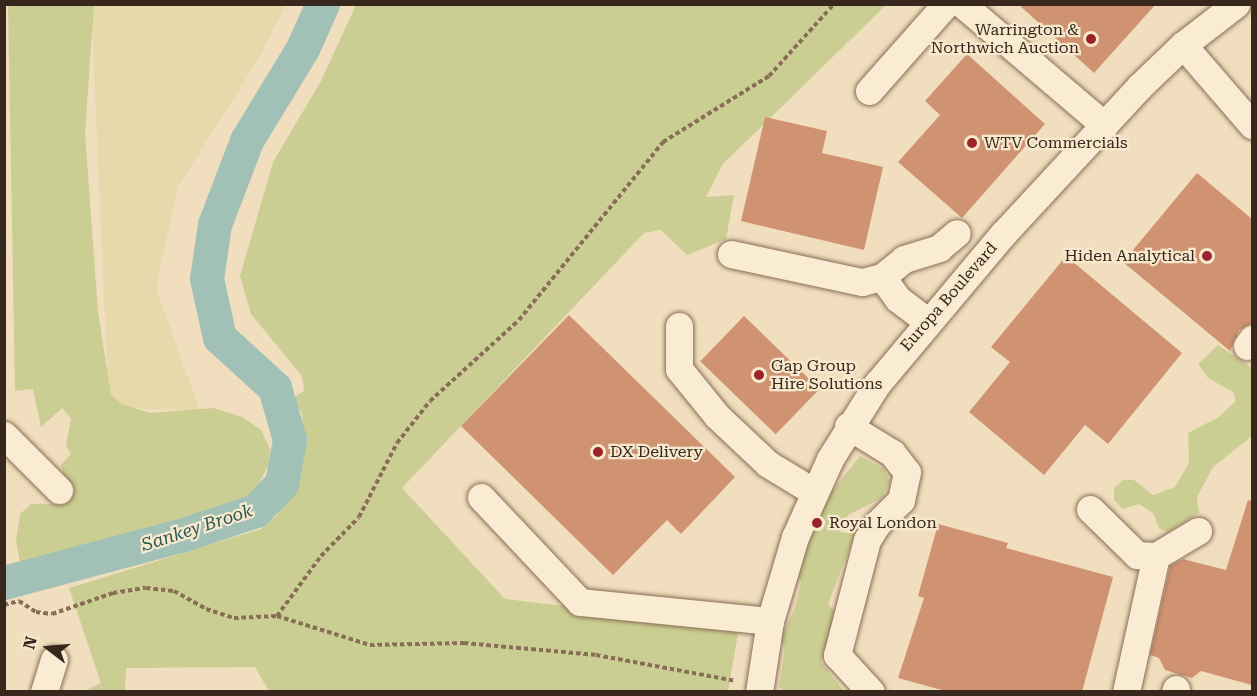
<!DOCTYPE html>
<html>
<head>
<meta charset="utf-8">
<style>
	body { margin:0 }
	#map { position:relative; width:1257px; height:696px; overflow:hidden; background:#f0debe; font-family:"Roboto Serif",serif }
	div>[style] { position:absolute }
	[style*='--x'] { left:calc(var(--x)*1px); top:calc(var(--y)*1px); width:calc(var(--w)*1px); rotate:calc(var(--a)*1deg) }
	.farmland>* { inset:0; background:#e6d9ab }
	.green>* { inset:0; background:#cbce92 }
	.river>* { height:34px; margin:-17px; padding:0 17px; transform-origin:17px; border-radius:17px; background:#a2c1b6 }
	.building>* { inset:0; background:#d09372; transform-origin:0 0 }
	.path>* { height:4px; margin-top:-2px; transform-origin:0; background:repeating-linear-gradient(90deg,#896e56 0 4.5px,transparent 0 7.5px) }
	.roads { filter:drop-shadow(0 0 2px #896e56) drop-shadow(0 0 2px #896e56) }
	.minor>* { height:27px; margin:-13.5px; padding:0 13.5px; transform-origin:13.5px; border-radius:13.5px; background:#faecd2 }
	.dots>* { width:16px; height:16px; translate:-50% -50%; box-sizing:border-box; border:3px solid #f7e9ce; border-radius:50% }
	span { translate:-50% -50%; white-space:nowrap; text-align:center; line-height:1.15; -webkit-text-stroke:4.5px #f7e9ce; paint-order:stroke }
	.poi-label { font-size:16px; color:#38271c }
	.right { translate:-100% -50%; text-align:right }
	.left { translate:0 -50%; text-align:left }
	.street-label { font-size:16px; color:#38271c }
	.water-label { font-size:18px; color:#2a5852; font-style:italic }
	.frame { position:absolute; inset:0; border:6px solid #38271c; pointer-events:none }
	.north { position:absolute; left:18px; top:618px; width:60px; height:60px; -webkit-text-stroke:4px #f7e9ce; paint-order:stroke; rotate:286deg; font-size:16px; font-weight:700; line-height:24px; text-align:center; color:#38271c }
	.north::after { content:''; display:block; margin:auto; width:21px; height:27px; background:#38271c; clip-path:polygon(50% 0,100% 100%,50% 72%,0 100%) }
</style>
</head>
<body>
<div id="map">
	<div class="farmland">
		<div style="clip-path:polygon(91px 5px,286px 5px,257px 61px,178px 187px,156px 288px,200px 411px,109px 407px)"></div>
	</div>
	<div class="green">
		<div style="clip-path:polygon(8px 5px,94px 5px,85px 133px,98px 312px,111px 395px,122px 404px,150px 413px,214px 408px,242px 417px,261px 430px,270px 449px,269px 464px,247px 506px,21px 568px,16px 541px,20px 514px,31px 504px,61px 504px,69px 492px,61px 465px,71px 454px,66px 445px,71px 419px,62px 408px,41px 427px,33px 389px,15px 391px)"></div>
		<div style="clip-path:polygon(356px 5px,886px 5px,722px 165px,706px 197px,734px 195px,726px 239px,687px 255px,661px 230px,644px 233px,402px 488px,505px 599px,739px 628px,728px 691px,269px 691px,255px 667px,126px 668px,125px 691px,85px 691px,101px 683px,69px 588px,261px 529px,277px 515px,292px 490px,305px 445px,302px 414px,293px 398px,304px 391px,302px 376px,251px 314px,240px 276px,273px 162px,321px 81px)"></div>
		<div style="clip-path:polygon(1218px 345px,1252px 368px,1252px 436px,1213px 467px,1197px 497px,1199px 513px,1168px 532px,1159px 528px,1153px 513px,1139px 504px,1123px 509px,1114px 500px,1114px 488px,1123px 480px,1134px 480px,1153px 495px,1175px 487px,1189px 463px,1188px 433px,1219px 417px,1236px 401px,1233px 392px,1208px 378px,1198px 364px)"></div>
		<div style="clip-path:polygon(860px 456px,884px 469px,890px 482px,882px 498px,848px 515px,840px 532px,855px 534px,828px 604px,836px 613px,821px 662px,844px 691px,783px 691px,779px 687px,785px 648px,780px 639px,795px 608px,801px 583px,797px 569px,826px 499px)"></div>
	</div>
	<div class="river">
		<div style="--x:4;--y:583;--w:183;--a:-14.9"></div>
		<div style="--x:181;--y:536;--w:79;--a:-18.4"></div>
		<div style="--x:256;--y:511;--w:37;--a:-46"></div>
		<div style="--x:282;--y:484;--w:45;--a:-79.7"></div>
		<div style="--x:290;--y:440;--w:54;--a:-106.1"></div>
		<div style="--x:275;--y:388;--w:74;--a:-137.7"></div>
		<div style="--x:220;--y:338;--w:60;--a:-102.4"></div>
		<div style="--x:207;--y:279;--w:55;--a:-81.6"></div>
		<div style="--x:215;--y:225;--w:90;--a:-69.1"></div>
		<div style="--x:247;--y:141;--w:108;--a:-58.7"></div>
		<div style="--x:303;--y:49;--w:49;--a:-66"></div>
	</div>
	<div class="building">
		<div style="clip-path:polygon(1018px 4px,1156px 4px,1094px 73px)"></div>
		<div style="clip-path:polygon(967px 54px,1045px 124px,962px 218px,898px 162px,940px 115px,925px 101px)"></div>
		<div style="clip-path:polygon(765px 117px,827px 131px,822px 153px,883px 167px,864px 250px,741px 221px)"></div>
		<div style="clip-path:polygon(1197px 173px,1252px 219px,1252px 323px,1239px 330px,1230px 351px,1123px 262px)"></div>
		<div style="clip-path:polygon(1066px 256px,1182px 353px,1108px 444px,1085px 425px,1044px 475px,969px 412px,1010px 362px,991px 347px)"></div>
		<div style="clip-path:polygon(569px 315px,735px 477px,681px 534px,667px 520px,613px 575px,461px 426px)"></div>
		<div style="left:744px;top:316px;width:105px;height:63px;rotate:44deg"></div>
		<div style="clip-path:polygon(1248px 500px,1252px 501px,1252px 685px,1201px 671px,1192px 678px,1165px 670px,1159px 658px,1150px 655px,1170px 566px,1183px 559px,1226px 570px)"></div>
		<div style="clip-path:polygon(938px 524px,1008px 543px,1006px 548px,1113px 577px,1082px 692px,949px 692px,898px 678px,924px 598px,918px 596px)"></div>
	</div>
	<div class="path">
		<div style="--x:4;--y:605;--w:16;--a:-15"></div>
		<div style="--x:19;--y:601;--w:20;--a:33"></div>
		<div style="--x:36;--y:612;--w:16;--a:7"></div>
		<div style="--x:52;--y:614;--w:65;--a:-19"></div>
		<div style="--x:113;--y:593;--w:33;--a:-9"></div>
		<div style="--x:146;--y:588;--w:28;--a:6"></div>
		<div style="--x:174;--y:591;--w:37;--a:29"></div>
		<div style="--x:206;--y:609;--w:29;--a:18"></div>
		<div style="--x:234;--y:618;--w:43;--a:-2.7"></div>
		<div style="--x:277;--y:616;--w:97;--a:17.3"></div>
		<div style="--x:370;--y:645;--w:94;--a:-1.2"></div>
		<div style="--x:464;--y:643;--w:133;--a:5.2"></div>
		<div style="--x:596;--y:655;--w:142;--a:10.5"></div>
		<div style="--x:277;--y:616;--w:74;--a:-53.7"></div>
		<div style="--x:321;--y:556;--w:54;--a:-45.7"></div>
		<div style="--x:359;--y:517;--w:83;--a:-62.8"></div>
		<div style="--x:397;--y:443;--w:53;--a:-51.8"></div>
		<div style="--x:430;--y:401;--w:120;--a:-42.3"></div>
		<div style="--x:519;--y:320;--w:229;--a:-51"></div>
		<div style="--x:663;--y:142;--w:125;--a:-31.9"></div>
		<div style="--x:769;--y:76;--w:97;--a:-47.9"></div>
	</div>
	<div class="roads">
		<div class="minor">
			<div style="--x:962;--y:4;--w:187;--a:40.4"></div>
			<div style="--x:1183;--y:45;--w:106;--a:49.2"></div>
			<div style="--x:869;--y:91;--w:116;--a:-48.5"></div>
			<div style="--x:731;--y:254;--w:134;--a:12.1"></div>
			<div style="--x:862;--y:282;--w:21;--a:-14"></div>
			<div style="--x:882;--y:277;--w:28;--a:-39"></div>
			<div style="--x:904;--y:259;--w:37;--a:-17"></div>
			<div style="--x:939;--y:248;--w:23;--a:-40"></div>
			<div style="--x:882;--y:277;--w:27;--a:54"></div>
			<div style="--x:898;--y:299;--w:36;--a:37"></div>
			<div style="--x:679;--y:326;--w:43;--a:90"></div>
			<div style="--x:679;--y:369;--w:60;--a:51"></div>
			<div style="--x:717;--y:416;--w:70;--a:43.3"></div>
			<div style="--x:768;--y:464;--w:54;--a:31.3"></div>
			<div style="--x:1247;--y:346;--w:9;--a:-54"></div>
			<div style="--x:848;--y:426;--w:52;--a:31.5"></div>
			<div style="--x:892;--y:453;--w:24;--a:52"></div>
			<div style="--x:907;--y:472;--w:29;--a:102"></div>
			<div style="--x:901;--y:500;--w:34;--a:135"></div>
			<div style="--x:877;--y:524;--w:19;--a:122"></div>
			<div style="--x:867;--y:540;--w:119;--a:104.6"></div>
			<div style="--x:837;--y:655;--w:50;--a:47.4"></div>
			<div style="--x:4;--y:435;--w:78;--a:45"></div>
			<div style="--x:481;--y:497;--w:144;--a:46.7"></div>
			<div style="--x:580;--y:602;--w:191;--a:5.7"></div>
			<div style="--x:1090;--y:509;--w:66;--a:44.4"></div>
			<div style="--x:1137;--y:555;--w:19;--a:3"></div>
			<div style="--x:1156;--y:556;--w:49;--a:-30.8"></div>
			<div style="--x:44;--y:692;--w:34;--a:-73"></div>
			<div style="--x:759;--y:692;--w:72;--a:-81.2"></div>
			<div style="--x:770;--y:621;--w:88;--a:-73.4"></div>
			<div style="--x:795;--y:537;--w:85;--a:-65.8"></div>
			<div style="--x:830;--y:459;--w:89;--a:-57.9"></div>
			<div style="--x:877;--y:384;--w:196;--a:-50"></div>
			<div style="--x:1003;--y:234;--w:200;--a:-47.2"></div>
			<div style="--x:1139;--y:87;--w:61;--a:-43.7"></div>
			<div style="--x:1183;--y:45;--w:67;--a:-37.7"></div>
			<div style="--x:1126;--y:692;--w:139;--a:-77.6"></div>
			<div style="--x:1175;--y:692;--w:3;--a:-72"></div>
		</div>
	</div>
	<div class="dots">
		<div style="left:1091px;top:39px;background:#9b232c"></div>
		<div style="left:972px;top:143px;background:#9b232c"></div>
		<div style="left:1207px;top:256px;background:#9b232c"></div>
		<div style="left:759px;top:375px;background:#9b232c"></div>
		<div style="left:598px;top:452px;background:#9b232c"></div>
		<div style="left:817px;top:523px;background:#9b232c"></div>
	</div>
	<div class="poi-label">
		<span class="right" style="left:1079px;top:39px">Warrington &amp;<br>Northwich Auction</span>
		<span class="left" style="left:984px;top:143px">WTV Commercials</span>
		<span class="right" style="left:1195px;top:256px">Hiden Analytical</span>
		<span class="left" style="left:771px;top:375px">Gap Group<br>Hire Solutions</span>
		<span class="left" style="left:610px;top:452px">DX Delivery</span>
		<span class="left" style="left:829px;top:523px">Royal London</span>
	</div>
	<div class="street-label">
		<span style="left:949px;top:297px;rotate:-49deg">Europa Boulevard</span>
	</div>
	<div class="water-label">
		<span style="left:197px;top:528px;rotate:-18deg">Sankey Brook</span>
	</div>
	<div class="frame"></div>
	<div class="north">N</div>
</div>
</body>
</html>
